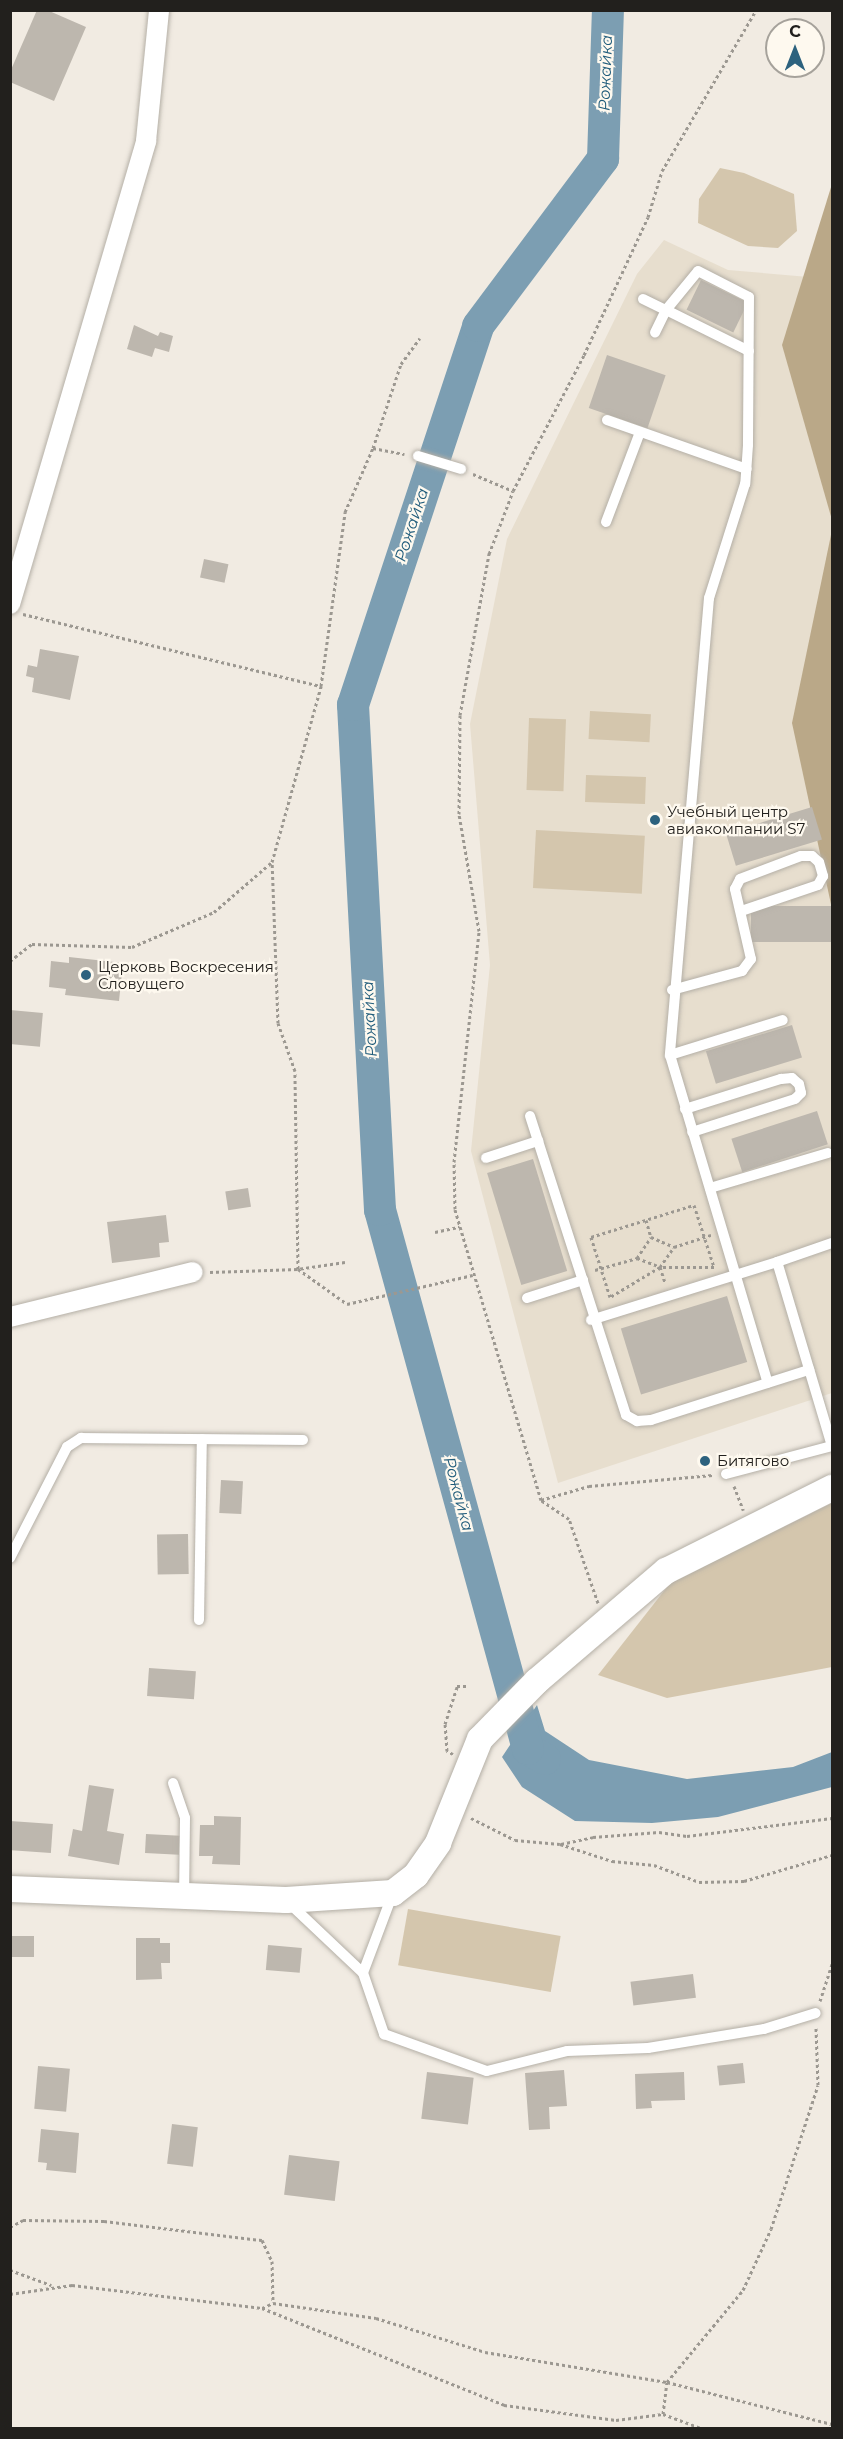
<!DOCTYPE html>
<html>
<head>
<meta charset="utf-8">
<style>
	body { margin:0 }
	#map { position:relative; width:843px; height:2439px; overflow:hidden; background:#f1ebe2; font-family:Montserrat,sans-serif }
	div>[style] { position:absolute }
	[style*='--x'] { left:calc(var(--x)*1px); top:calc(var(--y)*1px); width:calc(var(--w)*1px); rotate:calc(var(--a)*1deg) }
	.built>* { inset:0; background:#e7dece }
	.green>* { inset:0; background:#d4c6ad; transform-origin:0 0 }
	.forest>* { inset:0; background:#baa888 }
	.water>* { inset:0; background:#7c9eb2 }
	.river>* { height:32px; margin:-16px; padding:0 16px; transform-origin:16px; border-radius:16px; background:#7c9eb2 }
	.building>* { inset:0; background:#bdb7ae; transform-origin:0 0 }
	.path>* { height:3px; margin-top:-1.5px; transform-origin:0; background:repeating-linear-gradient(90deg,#9c9891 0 3px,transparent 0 6px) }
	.roads { filter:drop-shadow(0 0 2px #b4afa6) drop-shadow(0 0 2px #b4afa6) }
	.service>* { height:10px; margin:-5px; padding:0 5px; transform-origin:5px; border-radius:5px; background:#fff }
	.minor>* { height:20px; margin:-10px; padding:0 10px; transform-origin:10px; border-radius:10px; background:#fff }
	.tertiary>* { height:26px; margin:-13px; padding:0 13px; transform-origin:13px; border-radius:13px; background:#fff }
	.dots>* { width:16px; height:16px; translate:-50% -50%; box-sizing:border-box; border:3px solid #fef9ef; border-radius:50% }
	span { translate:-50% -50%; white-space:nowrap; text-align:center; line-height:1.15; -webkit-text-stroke:4.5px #fef9ef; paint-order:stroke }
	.poi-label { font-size:15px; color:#22201d }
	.left { translate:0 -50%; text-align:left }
	.water-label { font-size:16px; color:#205c7b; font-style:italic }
	.frame { position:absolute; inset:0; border:12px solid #22201d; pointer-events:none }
	.north { position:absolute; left:765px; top:18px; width:60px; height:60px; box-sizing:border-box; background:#fef9ef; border:2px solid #a6a29b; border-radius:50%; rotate:0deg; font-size:16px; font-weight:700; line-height:24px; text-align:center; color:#22201d }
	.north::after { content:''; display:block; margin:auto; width:21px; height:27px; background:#2d627e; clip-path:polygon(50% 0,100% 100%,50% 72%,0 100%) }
</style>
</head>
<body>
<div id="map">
	<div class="built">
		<div style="clip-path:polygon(664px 240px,728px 270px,832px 279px,832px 1393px,558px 1483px,471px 1151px,490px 965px,470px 724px,507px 539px,637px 274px)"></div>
	</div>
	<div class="green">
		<div style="clip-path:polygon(720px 168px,744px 173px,794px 194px,797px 231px,778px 248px,748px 246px,698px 223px,699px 199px)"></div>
		<div style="left:590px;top:711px;width:61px;height:28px;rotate:3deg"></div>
		<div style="left:529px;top:718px;width:37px;height:72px;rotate:2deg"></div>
		<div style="left:586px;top:775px;width:60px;height:27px;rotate:2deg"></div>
		<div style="left:536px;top:830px;width:109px;height:58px;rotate:3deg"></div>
		<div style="clip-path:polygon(832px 1503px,832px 1667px,667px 1698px,598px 1675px,671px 1582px)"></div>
		<div style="left:408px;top:1909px;width:155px;height:57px;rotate:10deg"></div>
	</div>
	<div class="forest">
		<div style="clip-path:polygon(832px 184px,832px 520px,782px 345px)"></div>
		<div style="clip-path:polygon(832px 530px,832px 909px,792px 723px)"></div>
	</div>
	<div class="water">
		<div style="clip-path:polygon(537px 1705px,545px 1731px,589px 1760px,687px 1779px,793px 1767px,832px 1752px,832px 1787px,718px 1817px,652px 1823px,575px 1821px,522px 1787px,502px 1757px)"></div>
	</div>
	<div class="river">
		<div style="--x:545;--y:1759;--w:20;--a:-150"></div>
		<div style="--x:528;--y:1749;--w:559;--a:-105.35"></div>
		<div style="--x:380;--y:1210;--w:506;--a:-93.06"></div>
		<div style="--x:353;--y:705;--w:399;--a:-71.7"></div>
		<div style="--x:478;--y:326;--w:209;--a:-53.2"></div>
		<div style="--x:603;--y:159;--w:149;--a:-88.1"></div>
	</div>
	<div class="building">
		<div style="clip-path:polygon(37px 10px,47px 10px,86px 27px,54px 101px,10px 82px,10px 72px)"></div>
		<div style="left:701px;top:280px;width:52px;height:33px;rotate:26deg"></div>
		<div style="clip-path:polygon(134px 325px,158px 336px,160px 332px,173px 336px,169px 352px,155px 348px,152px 357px,127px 349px)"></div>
		<div style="left:607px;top:355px;width:62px;height:56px;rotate:19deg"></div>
		<div style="left:204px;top:559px;width:25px;height:19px;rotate:12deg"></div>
		<div style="clip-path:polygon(40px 649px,79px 656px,70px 700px,32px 692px,34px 678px,26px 676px,28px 665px,37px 667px)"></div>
		<div style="left:812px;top:807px;width:34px;height:90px;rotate:73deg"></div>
		<div style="left:832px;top:906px;width:36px;height:81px;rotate:90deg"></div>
		<div style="clip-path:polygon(69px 957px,123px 963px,119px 1001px,65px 995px,66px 989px,49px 987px,51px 961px,69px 963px)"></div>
		<div style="left:10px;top:1010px;width:33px;height:34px;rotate:5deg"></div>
		<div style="left:792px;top:1025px;width:34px;height:90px;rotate:73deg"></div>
		<div style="left:817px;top:1111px;width:35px;height:90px;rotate:72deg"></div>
		<div style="left:533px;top:1159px;width:117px;height:48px;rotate:73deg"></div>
		<div style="left:248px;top:1188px;width:19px;height:23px;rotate:81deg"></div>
		<div style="clip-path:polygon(166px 1215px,169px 1242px,159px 1243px,160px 1257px,112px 1263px,107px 1222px)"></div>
		<div style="left:727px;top:1296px;width:69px;height:111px;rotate:73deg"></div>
		<div style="left:221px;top:1480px;width:22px;height:33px;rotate:3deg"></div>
		<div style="left:188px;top:1534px;width:40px;height:31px;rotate:89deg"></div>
		<div style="left:149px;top:1668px;width:47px;height:28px;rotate:4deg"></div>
		<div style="clip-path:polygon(89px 1785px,114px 1789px,107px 1831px,124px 1834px,119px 1865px,68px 1856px,73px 1829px,82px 1831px)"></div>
		<div style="clip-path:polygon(214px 1816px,241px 1817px,240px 1865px,212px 1864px,213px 1856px,199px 1856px,200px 1825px,214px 1825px)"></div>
		<div style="left:10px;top:1821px;width:43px;height:29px;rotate:4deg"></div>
		<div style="left:146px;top:1834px;width:34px;height:19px;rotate:3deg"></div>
		<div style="left:12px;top:1936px;width:22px;height:21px"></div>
		<div style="clip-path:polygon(136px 1938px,160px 1938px,160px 1943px,170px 1943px,170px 1963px,161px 1963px,162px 1979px,136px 1980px)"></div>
		<div style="left:268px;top:1945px;width:34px;height:25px;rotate:5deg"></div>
		<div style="left:693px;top:1974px;width:24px;height:63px;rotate:83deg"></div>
		<div style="left:743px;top:2063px;width:20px;height:26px;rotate:84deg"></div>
		<div style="left:38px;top:2066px;width:32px;height:43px;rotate:5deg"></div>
		<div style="clip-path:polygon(564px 2070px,567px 2106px,549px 2107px,550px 2129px,529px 2130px,525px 2073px)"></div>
		<div style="left:427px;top:2072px;width:47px;height:47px;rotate:7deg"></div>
		<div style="clip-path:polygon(684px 2072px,685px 2100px,651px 2101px,652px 2108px,636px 2109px,635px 2074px)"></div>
		<div style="left:172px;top:2124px;width:26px;height:40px;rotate:7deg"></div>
		<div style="clip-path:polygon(41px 2129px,79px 2133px,76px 2173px,46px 2170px,47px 2163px,38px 2162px)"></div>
		<div style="left:289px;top:2155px;width:51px;height:40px;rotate:7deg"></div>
	</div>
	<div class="path">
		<div style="--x:373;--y:448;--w:89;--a:-71.6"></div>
		<div style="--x:401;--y:364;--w:32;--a:-54"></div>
		<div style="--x:473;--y:474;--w:43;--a:23"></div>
		<div style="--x:23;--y:614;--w:307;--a:13.6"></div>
		<div style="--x:10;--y:961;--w:28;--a:-38"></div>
		<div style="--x:32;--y:944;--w:100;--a:1.7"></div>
		<div style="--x:132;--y:947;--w:89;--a:-23.1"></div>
		<div style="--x:214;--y:912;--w:77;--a:-40.8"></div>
		<div style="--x:694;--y:1205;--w:65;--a:72.1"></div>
		<div style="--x:714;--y:1267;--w:54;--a:180"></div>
		<div style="--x:660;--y:1267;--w:58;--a:149"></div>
		<div style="--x:610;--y:1297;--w:63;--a:-107.6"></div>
		<div style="--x:591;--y:1237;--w:108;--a:-17.3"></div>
		<div style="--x:646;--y:1220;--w:18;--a:74"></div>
		<div style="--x:435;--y:1232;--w:25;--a:-12"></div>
		<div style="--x:637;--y:1258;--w:25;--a:-56"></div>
		<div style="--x:651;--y:1237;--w:25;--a:23"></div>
		<div style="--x:345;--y:1262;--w:48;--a:171.5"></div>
		<div style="--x:298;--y:1269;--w:198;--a:-90.9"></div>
		<div style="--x:295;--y:1071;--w:51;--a:-109.5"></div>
		<div style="--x:278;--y:1023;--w:161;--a:-92.1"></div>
		<div style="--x:272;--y:862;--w:183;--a:-74.4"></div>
		<div style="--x:321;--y:686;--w:176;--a:-82.1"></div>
		<div style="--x:345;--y:512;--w:70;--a:-66.4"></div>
		<div style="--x:373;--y:448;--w:32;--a:11"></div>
		<div style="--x:660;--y:1267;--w:16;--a:72"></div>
		<div style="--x:595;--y:1270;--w:44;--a:-15.9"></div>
		<div style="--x:637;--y:1258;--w:25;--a:21"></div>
		<div style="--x:660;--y:1267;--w:24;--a:-55"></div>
		<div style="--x:674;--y:1247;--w:39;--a:-18"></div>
		<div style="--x:210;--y:1272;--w:88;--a:-2"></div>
		<div style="--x:298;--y:1269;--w:60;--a:35.5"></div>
		<div style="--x:347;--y:1304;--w:129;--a:-13"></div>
		<div style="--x:734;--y:1486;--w:26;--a:69"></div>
		<div style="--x:541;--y:1500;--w:50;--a:-16.3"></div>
		<div style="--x:589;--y:1486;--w:124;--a:-5.1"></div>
		<div style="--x:598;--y:1603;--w:89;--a:-109"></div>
		<div style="--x:569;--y:1519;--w:34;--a:-146"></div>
		<div style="--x:541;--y:1500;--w:303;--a:-106.5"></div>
		<div style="--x:455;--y:1209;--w:47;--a:-91.2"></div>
		<div style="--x:454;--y:1162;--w:232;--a:-83.8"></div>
		<div style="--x:479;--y:931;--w:119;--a:-99.7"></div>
		<div style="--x:459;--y:814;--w:99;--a:-89.4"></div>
		<div style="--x:460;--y:715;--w:164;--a:-79.8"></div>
		<div style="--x:489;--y:554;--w:67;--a:-69.1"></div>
		<div style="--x:513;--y:491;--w:153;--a:-62.4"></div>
		<div style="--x:584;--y:355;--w:152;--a:-65.1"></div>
		<div style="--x:648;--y:217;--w:48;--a:-73.1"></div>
		<div style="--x:662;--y:171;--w:186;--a:-59.7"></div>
		<div style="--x:453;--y:1754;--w:7;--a:-153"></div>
		<div style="--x:447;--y:1751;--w:27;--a:-94"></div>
		<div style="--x:445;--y:1724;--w:40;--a:-72"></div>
		<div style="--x:457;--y:1686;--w:9;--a:0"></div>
		<div style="--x:471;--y:1818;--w:49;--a:26.6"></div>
		<div style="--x:515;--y:1840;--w:45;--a:5.1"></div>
		<div style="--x:560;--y:1844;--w:55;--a:18.1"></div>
		<div style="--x:612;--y:1861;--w:42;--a:5.4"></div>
		<div style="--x:654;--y:1865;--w:48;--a:20.7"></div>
		<div style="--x:699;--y:1882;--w:45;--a:-1.3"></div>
		<div style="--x:744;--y:1881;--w:92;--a:-16.5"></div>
		<div style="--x:561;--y:1844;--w:33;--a:-12"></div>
		<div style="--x:593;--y:1837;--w:66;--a:-4.3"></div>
		<div style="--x:659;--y:1832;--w:28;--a:8"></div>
		<div style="--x:687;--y:1836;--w:146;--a:-7.1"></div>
		<div style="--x:820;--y:2001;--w:40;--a:-72"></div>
		<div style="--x:10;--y:2227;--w:15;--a:-28"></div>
		<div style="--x:23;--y:2220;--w:81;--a:0.7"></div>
		<div style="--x:104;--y:2221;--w:159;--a:6.9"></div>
		<div style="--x:262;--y:2240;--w:23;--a:65"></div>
		<div style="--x:272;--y:2261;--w:42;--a:88.6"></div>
		<div style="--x:273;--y:2303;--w:104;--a:8.3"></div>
		<div style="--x:376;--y:2318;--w:114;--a:17.3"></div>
		<div style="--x:485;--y:2352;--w:184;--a:9.4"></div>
		<div style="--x:667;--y:2382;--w:170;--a:14.3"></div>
		<div style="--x:10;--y:2270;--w:44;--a:20.1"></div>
		<div style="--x:10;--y:2294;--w:63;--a:-8.3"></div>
		<div style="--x:72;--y:2285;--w:191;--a:6.9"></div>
		<div style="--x:262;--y:2308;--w:261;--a:21.8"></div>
		<div style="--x:504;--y:2405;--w:113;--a:7.6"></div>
		<div style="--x:616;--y:2420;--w:47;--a:-7.3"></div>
		<div style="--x:663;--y:2414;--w:40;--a:20.2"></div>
		<div style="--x:262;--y:2308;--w:12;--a:-24"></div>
		<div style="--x:663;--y:2414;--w:32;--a:-83"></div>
		<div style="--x:667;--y:2382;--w:119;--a:-50.4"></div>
		<div style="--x:743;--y:2290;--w:67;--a:-65.3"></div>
		<div style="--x:771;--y:2229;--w:151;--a:-71.9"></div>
		<div style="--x:818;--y:2085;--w:57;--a:-92"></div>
	</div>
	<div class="roads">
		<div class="service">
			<div style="--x:643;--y:299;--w:25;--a:26"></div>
			<div style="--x:666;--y:310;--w:25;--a:116"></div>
			<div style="--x:749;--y:351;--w:93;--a:-153.7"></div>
			<div style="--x:666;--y:310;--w:50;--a:-50.6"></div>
			<div style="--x:698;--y:271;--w:57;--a:27"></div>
			<div style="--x:749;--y:297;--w:148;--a:90.4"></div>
			<div style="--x:748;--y:445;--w:39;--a:94"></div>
			<div style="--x:745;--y:484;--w:120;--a:107.5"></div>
			<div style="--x:709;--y:598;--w:459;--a:94.9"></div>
			<div style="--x:670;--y:1055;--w:342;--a:73.4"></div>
			<div style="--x:607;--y:420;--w:148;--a:19.3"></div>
			<div style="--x:418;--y:456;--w:45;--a:16.8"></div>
			<div style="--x:606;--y:522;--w:96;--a:-69.3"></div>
			<div style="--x:672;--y:990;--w:73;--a:-15.2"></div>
			<div style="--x:742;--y:971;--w:15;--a:-53"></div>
			<div style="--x:751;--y:959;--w:72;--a:-102.9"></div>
			<div style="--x:735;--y:889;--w:11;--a:-63"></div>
			<div style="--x:740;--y:879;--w:65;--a:-20.7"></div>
			<div style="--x:801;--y:856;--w:11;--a:0"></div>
			<div style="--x:812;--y:856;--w:9;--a:41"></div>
			<div style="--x:819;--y:862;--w:15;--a:74"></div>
			<div style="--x:823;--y:876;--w:10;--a:119"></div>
			<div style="--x:818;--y:885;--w:81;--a:161.3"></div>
			<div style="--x:670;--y:1055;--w:118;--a:-17.2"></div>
			<div style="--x:685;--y:1109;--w:101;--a:-17.4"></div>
			<div style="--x:781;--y:1079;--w:11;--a:-5"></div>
			<div style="--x:792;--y:1078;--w:9;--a:41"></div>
			<div style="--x:799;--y:1084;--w:9;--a:77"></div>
			<div style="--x:801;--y:1093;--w:8;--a:135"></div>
			<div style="--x:795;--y:1099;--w:108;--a:162.2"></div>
			<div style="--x:530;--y:1116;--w:314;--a:72.2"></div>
			<div style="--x:626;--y:1415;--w:13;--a:29"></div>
			<div style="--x:637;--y:1421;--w:14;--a:-4"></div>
			<div style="--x:651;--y:1420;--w:166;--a:-17.6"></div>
			<div style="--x:486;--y:1158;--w:55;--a:-18.1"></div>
			<div style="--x:710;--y:1188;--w:123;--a:-16.5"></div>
			<div style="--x:527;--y:1298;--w:59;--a:-17.8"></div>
			<div style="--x:591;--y:1320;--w:195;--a:-17.3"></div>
			<div style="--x:832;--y:1446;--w:192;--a:-106.6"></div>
			<div style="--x:777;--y:1262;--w:58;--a:-19.1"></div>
			<div style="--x:726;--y:1474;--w:110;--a:-14.8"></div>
			<div style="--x:10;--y:1558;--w:125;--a:-62.8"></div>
			<div style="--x:67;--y:1447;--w:17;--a:-33"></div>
			<div style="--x:81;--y:1438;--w:222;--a:0.5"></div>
			<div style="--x:199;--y:1620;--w:181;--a:-89.1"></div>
			<div style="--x:173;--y:1783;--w:37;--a:71"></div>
			<div style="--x:185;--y:1818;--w:78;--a:90.7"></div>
			<div style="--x:393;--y:1893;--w:85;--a:110.6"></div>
			<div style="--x:363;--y:1973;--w:65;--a:71"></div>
			<div style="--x:384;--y:2034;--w:109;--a:19.8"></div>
			<div style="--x:487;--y:2071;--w:82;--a:-14"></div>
			<div style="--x:567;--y:2051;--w:81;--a:-2.1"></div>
			<div style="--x:648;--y:2048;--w:118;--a:-9.3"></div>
			<div style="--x:764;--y:2029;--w:54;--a:-17.1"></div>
			<div style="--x:289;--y:1903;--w:102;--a:43.4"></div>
		</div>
		<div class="minor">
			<div style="--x:10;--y:604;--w:483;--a:-73.6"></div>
			<div style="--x:146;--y:141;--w:132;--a:-84.3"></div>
			<div style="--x:10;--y:1317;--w:188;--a:-13.8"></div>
		</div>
		<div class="tertiary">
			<div style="--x:10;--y:1889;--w:276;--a:2.3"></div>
			<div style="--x:286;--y:1900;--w:107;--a:-3.7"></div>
			<div style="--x:393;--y:1893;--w:29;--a:-38"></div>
			<div style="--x:416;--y:1875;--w:39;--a:-55"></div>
			<div style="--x:438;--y:1843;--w:112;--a:-68"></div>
			<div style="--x:480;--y:1739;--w:81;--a:-45.5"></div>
			<div style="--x:537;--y:1681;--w:170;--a:-40.5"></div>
			<div style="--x:666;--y:1571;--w:186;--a:-26.6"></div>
		</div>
	</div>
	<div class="dots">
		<div style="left:655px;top:820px;background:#2d627e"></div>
		<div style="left:86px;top:975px;background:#2d627e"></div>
		<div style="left:705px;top:1461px;background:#2d627e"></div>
	</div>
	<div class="poi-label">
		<span class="left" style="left:667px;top:820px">Учебный центр<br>авиакомпании S7</span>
		<span class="left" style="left:98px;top:975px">Церковь Воскресения<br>Словущего</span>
		<span class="left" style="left:717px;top:1461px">Битягово</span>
	</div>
	<div class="water-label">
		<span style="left:606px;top:73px;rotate:-88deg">Рожайка</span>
		<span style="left:412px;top:525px;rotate:-72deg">Рожайка</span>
		<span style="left:370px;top:1019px;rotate:-93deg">Рожайка</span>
		<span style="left:458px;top:1494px;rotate:75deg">Рожайка</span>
	</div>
	<div class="frame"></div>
	<div class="north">С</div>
</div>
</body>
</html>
